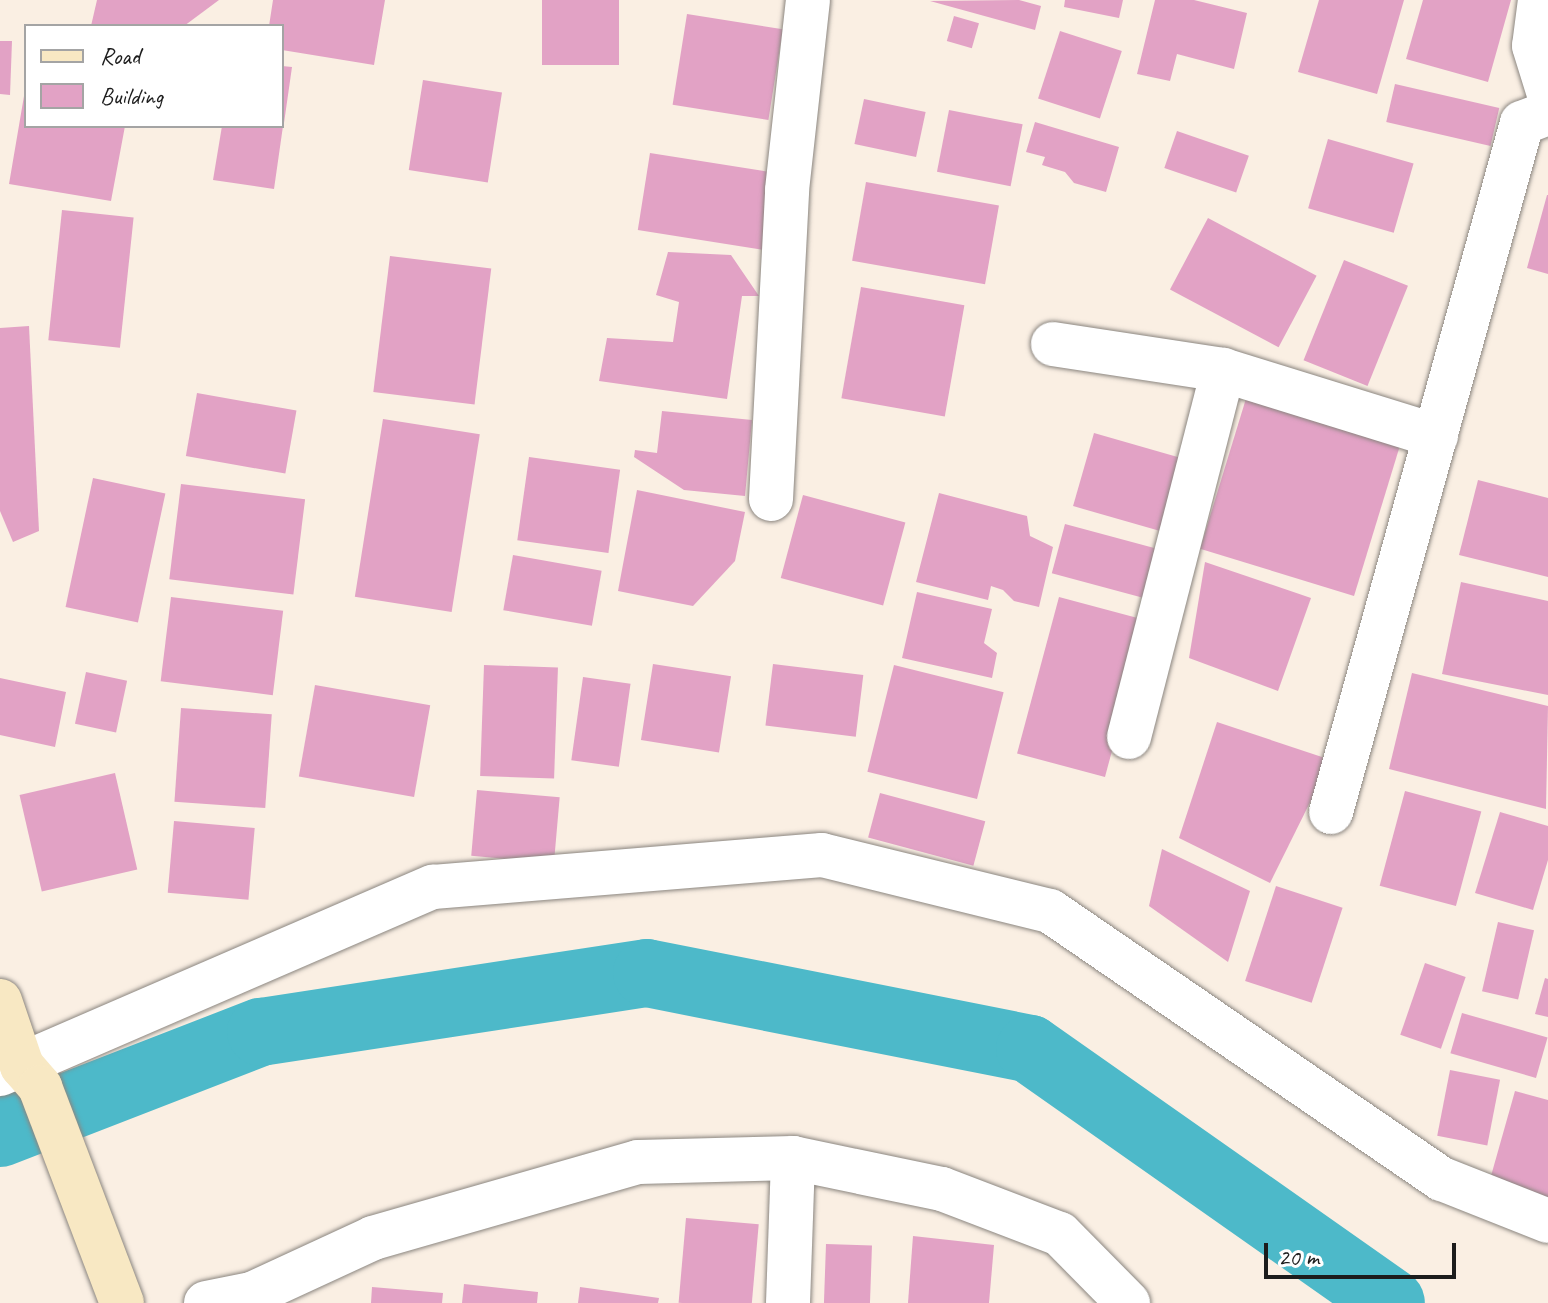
<!DOCTYPE html>
<html>
<head>
<meta charset="utf-8">
<style>
	body { margin:0 }
	#map { position:relative; width:1548px; height:1303px; overflow:hidden; background:#faefe3; font-family:Caveat,sans-serif }
	div>[style] { position:absolute }
	[style*='--x'] { left:calc(var(--x)*1px); top:calc(var(--y)*1px); width:calc(var(--w)*1px); rotate:calc(var(--a)*1deg) }
	.canal>* { height:68px; margin:-34px; padding:0 34px; transform-origin:34px; border-radius:34px; background:#4db9c9 }
	.building>* { inset:0; background:#e2a2c5; transform-origin:0 0 }
	.roads { filter:drop-shadow(0 0 2px #8b8680) drop-shadow(0 0 2px #8b8680) }
	.street>* { height:44px; margin:-22px; padding:0 22px; transform-origin:22px; border-radius:22px; background:#fff }
	.secondary>* { height:44px; margin:-22px; padding:0 22px; transform-origin:22px; border-radius:22px; background:#f8e8c3 }
	span { translate:-50% -50%; white-space:nowrap; text-align:center; line-height:1.15; -webkit-text-stroke:6px #fff; paint-order:stroke }
	.legend { position:absolute; left:24px; top:24px; width:260px; height:104px; box-sizing:border-box; background:#fff; border:2px solid #a4a4a4; margin:0; padding:10px 14px; list-style:none; font-size:24px; color:#1c1c1c }
	.legend li { display:flex; align-items:center; gap:16px; height:40px }
	.legend b { width:40px; border:2px solid #a4a4a4 }
	.scale { position:absolute; left:1264px; top:1243px; width:192px; height:36px; box-sizing:border-box; border:4px solid #1c1c1c; border-top:0; padding-left:10px; font-size:24px; line-height:28px; white-space:nowrap; color:#1c1c1c; -webkit-text-stroke:6px #fff; paint-order:stroke }
</style>
</head>
<body>
<div id="map">
	<div class="canal">
		<div style="--x:0;--y:1133;--w:280;--a:-21.2"></div>
		<div style="--x:261;--y:1032;--w:390;--a:-8.7"></div>
		<div style="--x:647;--y:973;--w:390;--a:11.2"></div>
		<div style="--x:1030;--y:1049;--w:441;--a:35.1"></div>
	</div>
	<div class="building">
		<div style="clip-path:polygon(97px 0,219px 0,184px 26px,91px 26px)"></div>
		<div style="clip-path:polygon(273px 0,385px 0,374px 65px,282px 50px,282px 26px,269px 26px)"></div>
		<div style="left:542px;top:0;width:77px;height:65px"></div>
		<div style="clip-path:polygon(1019px 0,1041px 6px,1035px 30px,930px 1px)"></div>
		<div style="clip-path:polygon(1065px 0,1123px 0,1119px 18px,1064px 7px)"></div>
		<div style="clip-path:polygon(1155px 0,1194px 0,1247px 13px,1234px 69px,1177px 54px,1170px 81px,1137px 74px)"></div>
		<div style="clip-path:polygon(1319px 0,1404px 0,1377px 94px,1298px 72px)"></div>
		<div style="clip-path:polygon(1423px 0,1511px 0,1488px 82px,1406px 59px)"></div>
		<div style="left:687px;top:14px;width:97px;height:92px;rotate:9deg"></div>
		<div style="left:954px;top:16px;width:26px;height:26px;rotate:16deg"></div>
		<div style="left:1060px;top:31px;width:65px;height:71px;rotate:18deg"></div>
		<div style="clip-path:polygon(0 41px,12px 41px,10px 95px,0 94px)"></div>
		<div style="clip-path:polygon(282px 66px,292px 67px,284px 123px,282px 123px)"></div>
		<div style="left:423px;top:80px;width:80px;height:91px;rotate:9deg"></div>
		<div style="left:1395px;top:84px;width:107px;height:39px;rotate:13deg"></div>
		<div style="clip-path:polygon(24px 96px,26px 126px,125px 126px,111px 201px,9px 184px)"></div>
		<div style="left:864px;top:99px;width:63px;height:46px;rotate:12deg"></div>
		<div style="left:949px;top:110px;width:75px;height:63px;rotate:11deg"></div>
		<div style="clip-path:polygon(1035px 122px,1119px 147px,1106px 192px,1074px 183px,1065px 172px,1042px 165px,1045px 157px,1026px 152px)"></div>
		<div style="clip-path:polygon(222px 126px,283px 126px,274px 189px,213px 180px)"></div>
		<div style="left:1177px;top:131px;width:76px;height:39px;rotate:19deg"></div>
		<div style="left:1328px;top:139px;width:89px;height:72px;rotate:16deg"></div>
		<div style="left:650px;top:153px;width:145px;height:78px;rotate:9deg"></div>
		<div style="left:866px;top:182px;width:135px;height:80px;rotate:10deg"></div>
		<div style="clip-path:polygon(1547px 195px,1548px 195px,1548px 274px,1527px 268px)"></div>
		<div style="left:62px;top:210px;width:72px;height:131px;rotate:6deg"></div>
		<div style="left:1208px;top:218px;width:123px;height:81px;rotate:28deg"></div>
		<div style="clip-path:polygon(668px 252px,731px 255px,759px 296px,742px 296px,727px 399px,599px 381px,607px 338px,673px 342px,679px 302px,656px 295px)"></div>
		<div style="left:390px;top:256px;width:102px;height:137px;rotate:7deg"></div>
		<div style="left:1344px;top:260px;width:69px;height:108px;rotate:22deg"></div>
		<div style="left:861px;top:287px;width:105px;height:113px;rotate:10deg"></div>
		<div style="clip-path:polygon(29px 326px,39px 531px,13px 542px,0 511px,0 328px)"></div>
		<div style="left:1248px;top:392px;width:161px;height:164px;rotate:17deg"></div>
		<div style="left:197px;top:393px;width:101px;height:64px;rotate:10deg"></div>
		<div style="clip-path:polygon(662px 411px,752px 420px,745px 496px,684px 490px,634px 457px,635px 450px,657px 453px)"></div>
		<div style="left:383px;top:419px;width:98px;height:180px;rotate:9deg"></div>
		<div style="left:1094px;top:433px;width:96px;height:76px;rotate:16deg"></div>
		<div style="left:529px;top:457px;width:92px;height:84px;rotate:8deg"></div>
		<div style="left:93px;top:478px;width:74px;height:132px;rotate:12deg"></div>
		<div style="clip-path:polygon(1478px 480px,1548px 498px,1548px 577px,1459px 555px)"></div>
		<div style="left:181px;top:484px;width:125px;height:96px;rotate:7deg"></div>
		<div style="clip-path:polygon(637px 490px,745px 512px,735px 561px,693px 606px,618px 591px)"></div>
		<div style="clip-path:polygon(939px 493px,1027px 516px,1030px 536px,1053px 547px,1039px 607px,1014px 601px,1003px 590px,991px 586px,988px 600px,916px 582px)"></div>
		<div style="left:803px;top:495px;width:106px;height:86px;rotate:15deg"></div>
		<div style="left:1065px;top:524px;width:100px;height:51px;rotate:15deg"></div>
		<div style="left:513px;top:555px;width:90px;height:56px;rotate:10deg"></div>
		<div style="clip-path:polygon(1205px 562px,1311px 598px,1278px 691px,1189px 658px)"></div>
		<div style="clip-path:polygon(1461px 582px,1548px 601px,1548px 695px,1442px 674px)"></div>
		<div style="clip-path:polygon(917px 592px,992px 609px,984px 643px,997px 653px,992px 678px,902px 658px)"></div>
		<div style="left:171px;top:597px;width:113px;height:85px;rotate:7deg"></div>
		<div style="left:1059px;top:597px;width:91px;height:162px;rotate:15deg"></div>
		<div style="left:653px;top:664px;width:79px;height:77px;rotate:9deg"></div>
		<div style="left:773px;top:664px;width:91px;height:62px;rotate:7deg"></div>
		<div style="left:484px;top:665px;width:74px;height:111px;rotate:2deg"></div>
		<div style="left:894px;top:665px;width:113px;height:110px;rotate:14deg"></div>
		<div style="left:86px;top:672px;width:42px;height:53px;rotate:12deg"></div>
		<div style="clip-path:polygon(1412px 673px,1548px 706px,1546px 809px,1389px 769px)"></div>
		<div style="left:583px;top:677px;width:48px;height:84px;rotate:8deg"></div>
		<div style="clip-path:polygon(0 678px,66px 692px,55px 747px,0 735px)"></div>
		<div style="left:315px;top:685px;width:117px;height:93px;rotate:10deg"></div>
		<div style="left:181px;top:708px;width:91px;height:94px;rotate:4deg"></div>
		<div style="clip-path:polygon(1217px 722px,1331px 760px,1270px 883px,1179px 838px)"></div>
		<div style="left:115px;top:773px;width:99px;height:98px;rotate:77deg"></div>
		<div style="left:477px;top:790px;width:83px;height:66px;rotate:5deg"></div>
		<div style="left:1405px;top:791px;width:79px;height:98px;rotate:15deg"></div>
		<div style="left:880px;top:793px;width:109px;height:46px;rotate:15deg"></div>
		<div style="clip-path:polygon(1500px 812px,1548px 826px,1548px 860px,1533px 910px,1475px 893px)"></div>
		<div style="left:174px;top:821px;width:81px;height:72px;rotate:5deg"></div>
		<div style="clip-path:polygon(1162px 849px,1250px 891px,1228px 962px,1149px 906px)"></div>
		<div style="left:1276px;top:886px;width:70px;height:100px;rotate:18deg"></div>
		<div style="left:1498px;top:922px;width:37px;height:71px;rotate:13deg"></div>
		<div style="left:1425px;top:963px;width:43px;height:76px;rotate:19deg"></div>
		<div style="clip-path:polygon(1545px 978px,1548px 979px,1548px 1017px,1535px 1014px)"></div>
		<div style="left:1462px;top:1013px;width:89px;height:42px;rotate:16deg"></div>
		<div style="left:1450px;top:1070px;width:51px;height:67px;rotate:11deg"></div>
		<div style="clip-path:polygon(1515px 1091px,1548px 1100px,1548px 1199px,1489px 1183px)"></div>
		<div style="left:686px;top:1218px;width:73px;height:85px;rotate:5deg"></div>
		<div style="clip-path:polygon(913px 1236px,994px 1245px,989px 1303px,908px 1303px)"></div>
		<div style="left:826px;top:1244px;width:46px;height:59px;rotate:2deg"></div>
		<div style="clip-path:polygon(464px 1284px,538px 1292px,537px 1303px,462px 1303px)"></div>
		<div style="clip-path:polygon(372px 1287px,443px 1293px,442px 1303px,371px 1303px)"></div>
		<div style="clip-path:polygon(580px 1287px,659px 1298px,658px 1303px,578px 1303px)"></div>
	</div>
	<div class="roads">
		<div class="street">
			<div style="--x:1540;--y:0;--w:46;--a:97.4"></div>
			<div style="--x:1534;--y:46;--w:47;--a:72.7"></div>
			<div style="--x:1053;--y:344;--w:172;--a:8.7"></div>
			<div style="--x:1223;--y:370;--w:223;--a:17.2"></div>
			<div style="--x:771;--y:499;--w:309;--a:-87"></div>
			<div style="--x:787;--y:190;--w:191;--a:-83.7"></div>
			<div style="--x:1129;--y:737;--w:379;--a:-75.6"></div>
			<div style="--x:1331;--y:812;--w:715;--a:-74.51"></div>
			<div style="--x:1522;--y:123;--w:28;--a:-21"></div>
			<div style="--x:0;--y:1074;--w:472;--a:-23.4"></div>
			<div style="--x:433;--y:887;--w:390;--a:-4.7"></div>
			<div style="--x:822;--y:855;--w:235;--a:13.8"></div>
			<div style="--x:1050;--y:911;--w:475;--a:34.4"></div>
			<div style="--x:1442;--y:1179;--w:114;--a:21.6"></div>
			<div style="--x:206;--y:1303;--w:47;--a:-11.1"></div>
			<div style="--x:252;--y:1294;--w:133;--a:-24.8"></div>
			<div style="--x:373;--y:1238;--w:276;--a:-16"></div>
			<div style="--x:638;--y:1162;--w:155;--a:-1.5"></div>
			<div style="--x:793;--y:1158;--w:152;--a:11.8"></div>
			<div style="--x:942;--y:1189;--w:126;--a:20.9"></div>
			<div style="--x:1060;--y:1234;--w:97;--a:45.4"></div>
			<div style="--x:788;--y:1303;--w:145;--a:-88"></div>
		</div>
		<div class="secondary">
			<div style="--x:0;--y:1001;--w:69;--a:71.3"></div>
			<div style="--x:22;--y:1066;--w:28;--a:49"></div>
			<div style="--x:40;--y:1087;--w:231;--a:69.2"></div>
		</div>
	</div>
	<ul class="legend">
	<li><b style="height:10px;background:#f8e8c3"></b>Road</li>
	<li><b style="height:22px;background:#e2a2c5"></b>Building</li>
	</ul>
	<div class="scale">20 m</div>
</div>
</body>
</html>
